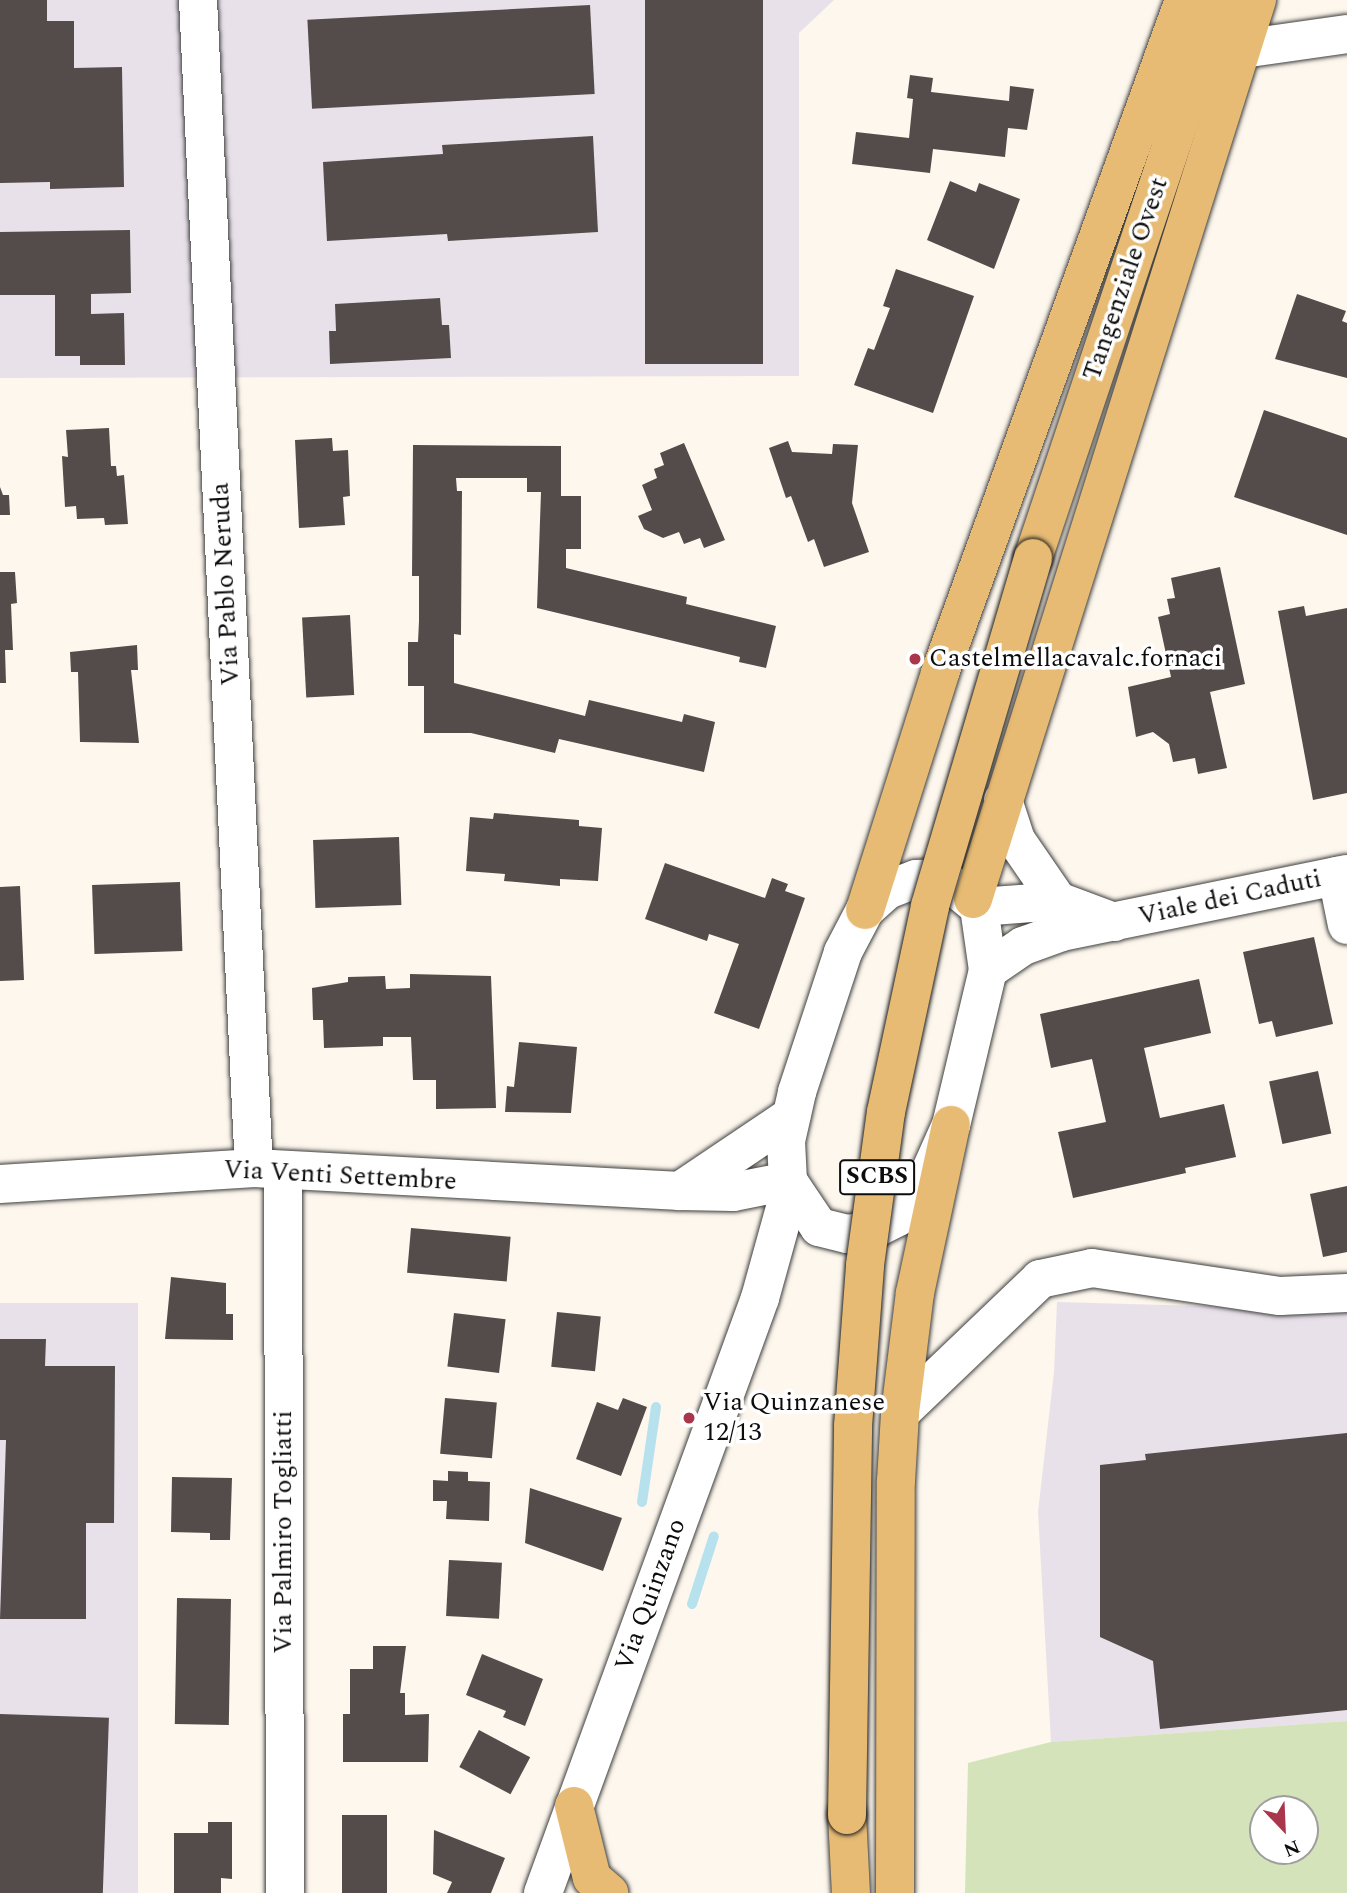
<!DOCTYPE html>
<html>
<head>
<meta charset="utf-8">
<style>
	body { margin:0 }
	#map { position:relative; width:1347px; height:1893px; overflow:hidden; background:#fdf7ed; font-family:Spectral,serif }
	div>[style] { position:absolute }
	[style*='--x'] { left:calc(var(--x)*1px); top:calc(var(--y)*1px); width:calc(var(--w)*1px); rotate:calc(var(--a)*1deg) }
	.industrial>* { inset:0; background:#e8e1ea; transform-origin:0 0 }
	.green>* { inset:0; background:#d5e3bb }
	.stream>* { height:10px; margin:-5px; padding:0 5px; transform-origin:5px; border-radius:5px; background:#b8e1ee }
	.building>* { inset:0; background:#534c4a; transform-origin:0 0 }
	.roads { filter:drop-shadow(0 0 2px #3f3f3f) drop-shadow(0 0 2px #3f3f3f) }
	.minor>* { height:38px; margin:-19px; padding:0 19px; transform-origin:19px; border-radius:19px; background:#fff }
	.major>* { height:38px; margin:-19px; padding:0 19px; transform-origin:19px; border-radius:19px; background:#e7bb73 }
	.bridges { filter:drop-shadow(0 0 2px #1d1d1d) drop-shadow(0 0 2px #1d1d1d) }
	.major-bridge>* { height:38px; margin:-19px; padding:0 19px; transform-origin:19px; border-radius:19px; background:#e7bb73 }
	.dots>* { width:19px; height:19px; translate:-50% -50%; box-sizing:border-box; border:4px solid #fff; border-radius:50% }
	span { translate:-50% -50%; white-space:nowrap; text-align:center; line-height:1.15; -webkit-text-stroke:7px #fff; paint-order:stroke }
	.shield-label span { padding:2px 5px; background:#fff; border:2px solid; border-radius:5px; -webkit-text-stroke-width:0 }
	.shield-label { font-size:24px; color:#0c0c0c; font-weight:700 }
	.street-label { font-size:26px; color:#0c0c0c }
	.poi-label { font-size:26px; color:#0c0c0c }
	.left { translate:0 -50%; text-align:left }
	.north { position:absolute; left:1249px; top:1795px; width:70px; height:70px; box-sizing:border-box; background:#fff; border:2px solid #9e9e9e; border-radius:50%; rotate:157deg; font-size:19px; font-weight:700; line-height:28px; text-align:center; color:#0c0c0c }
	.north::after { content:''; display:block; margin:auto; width:24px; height:32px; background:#aa364b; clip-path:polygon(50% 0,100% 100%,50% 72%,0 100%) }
</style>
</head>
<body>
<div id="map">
	<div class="industrial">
		<div style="clip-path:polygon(0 0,834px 0,799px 33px,799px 376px,0 378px)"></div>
		<div style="clip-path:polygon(1057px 1302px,1347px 1310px,1347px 1721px,1051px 1742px,1038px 1512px,1054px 1372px)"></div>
		<div style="left:138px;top:1303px;width:590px;height:138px;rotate:90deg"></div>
	</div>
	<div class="green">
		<div style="clip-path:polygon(evenodd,1347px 1721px,1347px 1893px,965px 1893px,968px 1763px,1051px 1742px,1347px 1721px,1263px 1809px,1305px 1809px,1305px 1851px,1263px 1851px,1263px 1809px)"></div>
	</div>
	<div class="stream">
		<div style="--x:642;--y:1502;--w:96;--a:-81.6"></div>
		<div style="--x:692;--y:1604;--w:71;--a:-72.1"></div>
	</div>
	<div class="building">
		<div style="clip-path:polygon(0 0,47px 0,47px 21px,74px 21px,74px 68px,122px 67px,124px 187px,50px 189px,50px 182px,0 183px)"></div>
		<div style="left:645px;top:0;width:118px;height:364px"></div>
		<div style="left:590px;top:5px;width:89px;height:283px;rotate:87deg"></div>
		<div style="clip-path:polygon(910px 75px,933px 78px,931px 92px,1009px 101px,1010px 86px,1034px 89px,1027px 130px,1008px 128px,1005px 157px,933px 149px,930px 173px,852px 164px,856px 132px,909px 138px,913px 99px,907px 98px)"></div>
		<div style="clip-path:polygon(593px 136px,598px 232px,448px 241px,447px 234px,327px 241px,323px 162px,443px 154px,442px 145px)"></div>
		<div style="clip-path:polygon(950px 181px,976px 192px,979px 183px,1020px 199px,994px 269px,927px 240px)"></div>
		<div style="clip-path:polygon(130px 230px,131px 293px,91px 294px,91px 314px,124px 313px,125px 365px,80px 365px,80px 356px,55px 356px,55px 295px,0 295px,0 232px)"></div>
		<div style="clip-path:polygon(896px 269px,974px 296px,933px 413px,854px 385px,868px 348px,874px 350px,890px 308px,883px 306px)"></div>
		<div style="clip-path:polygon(1297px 294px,1346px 311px,1342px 321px,1347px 323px,1347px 378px,1275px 359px)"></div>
		<div style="clip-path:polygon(440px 298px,442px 325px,449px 325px,451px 358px,330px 364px,329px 331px,336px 331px,335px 304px)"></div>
		<div style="clip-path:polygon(1264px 410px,1347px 438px,1347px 535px,1234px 497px)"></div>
		<div style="clip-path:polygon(109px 428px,111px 466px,116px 466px,117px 476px,124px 475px,128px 524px,105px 525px,104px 518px,77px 519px,76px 506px,65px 507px,62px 456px,68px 457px,66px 430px)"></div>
		<div style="clip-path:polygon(332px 438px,333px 451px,348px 450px,350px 496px,343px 497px,345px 525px,299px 528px,295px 440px)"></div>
		<div style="clip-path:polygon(788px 441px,792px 452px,832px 454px,833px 444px,858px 445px,852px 503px,869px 552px,824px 567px,814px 539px,808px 542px,791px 496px,786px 498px,769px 448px)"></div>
		<div style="clip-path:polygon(684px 443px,725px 540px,704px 548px,700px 538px,684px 544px,679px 532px,663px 538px,644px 529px,638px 516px,652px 510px,642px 485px,657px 478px,654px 469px,664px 465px,660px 453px)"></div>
		<div style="clip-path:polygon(413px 445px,561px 446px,561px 496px,581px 496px,581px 549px,566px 549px,566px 568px,687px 597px,686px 604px,776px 626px,766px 668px,739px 662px,740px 657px,537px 608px,541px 492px,527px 492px,527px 478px,456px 478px,457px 491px,462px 491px,461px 635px,454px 634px,454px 683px,585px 716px,589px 700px,682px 722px,684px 714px,715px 722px,704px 772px,559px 739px,555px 753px,471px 733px,424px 733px,424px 686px,408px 686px,408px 642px,418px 642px,419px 621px,419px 576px,412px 576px)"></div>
		<div style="clip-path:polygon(0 487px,3px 495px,9px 495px,10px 515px,0 515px)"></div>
		<div style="clip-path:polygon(1220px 567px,1245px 684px,1210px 692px,1227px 768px,1198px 774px,1195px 758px,1173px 762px,1169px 744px,1153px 732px,1136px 737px,1128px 687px,1171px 677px,1158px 617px,1170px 614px,1167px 599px,1175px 598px,1171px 578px)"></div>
		<div style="clip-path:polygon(0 572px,15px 572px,17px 603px,11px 604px,13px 650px,5px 650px,6px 683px,0 683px)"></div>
		<div style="clip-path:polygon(1304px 606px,1306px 616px,1347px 608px,1347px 793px,1313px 800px,1278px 611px)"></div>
		<div style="left:350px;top:615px;width:80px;height:48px;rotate:87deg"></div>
		<div style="clip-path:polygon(137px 645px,138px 670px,131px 670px,139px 743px,80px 742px,78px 672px,71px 672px,70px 652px)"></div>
		<div style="clip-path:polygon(494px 813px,579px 820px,579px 826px,602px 828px,598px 881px,560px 879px,560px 886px,504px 881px,505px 874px,466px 871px,470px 817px,493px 819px)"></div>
		<div style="left:399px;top:837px;width:68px;height:86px;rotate:88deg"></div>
		<div style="clip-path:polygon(665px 863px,765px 898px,772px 878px,788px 884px,785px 891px,805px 898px,759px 1029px,714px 1013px,739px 944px,709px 934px,707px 941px,645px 919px)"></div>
		<div style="left:180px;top:882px;width:69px;height:88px;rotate:88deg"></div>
		<div style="clip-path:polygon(20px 886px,24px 980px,0 981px,0 887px)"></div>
		<div style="clip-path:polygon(1314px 937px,1333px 1024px,1276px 1037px,1272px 1021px,1259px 1024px,1243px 952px)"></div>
		<div style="clip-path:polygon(410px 974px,491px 976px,496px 1108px,436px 1109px,436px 1080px,413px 1080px,411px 1037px,383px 1037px,383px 1046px,324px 1048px,323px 1020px,313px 1020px,312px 988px,348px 982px,348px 977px,385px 976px,386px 989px,410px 988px)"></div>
		<div style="clip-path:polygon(1199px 979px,1211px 1033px,1144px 1048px,1160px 1118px,1224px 1104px,1236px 1157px,1185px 1168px,1186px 1173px,1073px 1198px,1058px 1132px,1106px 1122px,1092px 1059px,1051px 1068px,1040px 1014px)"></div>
		<div style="clip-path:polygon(519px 1042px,577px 1047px,571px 1113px,505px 1112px,507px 1086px,514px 1087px)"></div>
		<div style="left:1318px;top:1071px;width:64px;height:50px;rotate:78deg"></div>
		<div style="clip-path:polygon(1347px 1186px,1347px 1252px,1323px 1257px,1310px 1194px)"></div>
		<div style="left:411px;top:1228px;width:100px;height:45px;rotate:5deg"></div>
		<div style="clip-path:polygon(171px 1277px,226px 1283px,226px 1314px,233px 1314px,233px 1340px,165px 1339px)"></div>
		<div style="left:557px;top:1312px;width:44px;height:55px;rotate:6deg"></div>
		<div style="left:454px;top:1313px;width:52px;height:54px;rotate:7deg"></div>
		<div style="clip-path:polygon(0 1339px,46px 1339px,45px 1366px,115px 1366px,114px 1523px,86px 1523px,86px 1619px,0 1619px,6px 1440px,0 1440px)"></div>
		<div style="left:445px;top:1398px;width:52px;height:56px;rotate:5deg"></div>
		<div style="clip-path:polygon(623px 1398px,647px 1407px,621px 1476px,576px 1459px,597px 1402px,618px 1410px)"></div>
		<div style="clip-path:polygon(1347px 1433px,1347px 1710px,1160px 1729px,1153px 1661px,1100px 1637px,1100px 1465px,1146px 1460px,1145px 1454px)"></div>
		<div style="clip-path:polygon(448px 1471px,468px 1472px,468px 1481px,490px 1482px,489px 1521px,446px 1519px,447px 1501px,433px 1501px,433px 1480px,448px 1481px)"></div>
		<div style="clip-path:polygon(172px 1477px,232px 1478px,230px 1540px,210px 1540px,210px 1533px,171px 1532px)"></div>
		<div style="clip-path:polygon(530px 1488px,622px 1518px,603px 1571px,525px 1543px)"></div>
		<div style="left:449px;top:1560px;width:53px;height:56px;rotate:3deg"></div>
		<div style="left:177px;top:1598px;width:54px;height:126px;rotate:1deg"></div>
		<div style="clip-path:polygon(373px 1646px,406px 1646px,400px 1693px,405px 1693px,405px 1715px,429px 1714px,428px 1762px,343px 1762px,343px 1714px,350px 1714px,350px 1669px,373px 1669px)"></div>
		<div style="clip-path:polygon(482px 1654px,543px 1679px,525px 1726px,503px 1717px,506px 1711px,466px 1695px)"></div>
		<div style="left:0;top:1714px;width:109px;height:179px;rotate:2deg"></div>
		<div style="left:479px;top:1730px;width:58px;height:42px;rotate:28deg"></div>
		<div style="left:342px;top:1815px;width:45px;height:78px"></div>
		<div style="clip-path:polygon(208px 1822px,232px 1822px,232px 1879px,221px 1878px,221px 1893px,174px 1893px,174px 1833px,208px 1833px)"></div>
		<div style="clip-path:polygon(434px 1830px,505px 1858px,491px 1893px,447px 1893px,452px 1882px,433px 1874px)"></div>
	</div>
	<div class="roads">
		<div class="minor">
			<div style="--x:198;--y:0;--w:1169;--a:87.26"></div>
			<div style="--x:1242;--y:49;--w:106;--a:-8.1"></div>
			<div style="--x:1003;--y:800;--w:42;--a:72"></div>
			<div style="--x:1016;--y:840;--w:74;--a:55.5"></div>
			<div style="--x:1337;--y:876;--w:50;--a:78.5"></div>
			<div style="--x:943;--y:878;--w:46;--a:38.9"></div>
			<div style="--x:979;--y:907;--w:64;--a:81.9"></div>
			<div style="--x:988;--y:970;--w:159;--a:103.4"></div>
			<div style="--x:951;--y:1125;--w:73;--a:114.1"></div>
			<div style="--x:921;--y:1192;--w:34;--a:133"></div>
			<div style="--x:898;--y:1217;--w:29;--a:153"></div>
			<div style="--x:872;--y:1230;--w:25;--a:171"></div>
			<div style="--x:847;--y:1234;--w:29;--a:-166"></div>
			<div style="--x:819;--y:1227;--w:55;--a:-124"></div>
			<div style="--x:788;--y:1181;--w:40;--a:-92.9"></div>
			<div style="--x:786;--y:1141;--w:50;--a:-77.3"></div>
			<div style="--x:797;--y:1092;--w:147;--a:-71.8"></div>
			<div style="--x:843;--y:952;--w:47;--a:-62.4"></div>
			<div style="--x:865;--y:910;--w:30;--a:-42"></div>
			<div style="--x:887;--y:890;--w:31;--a:-21"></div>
			<div style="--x:916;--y:879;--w:27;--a:-2"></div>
			<div style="--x:979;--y:907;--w:79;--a:-4.3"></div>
			<div style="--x:1058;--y:901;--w:60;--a:20.6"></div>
			<div style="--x:988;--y:970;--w:42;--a:-34.4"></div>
			<div style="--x:1023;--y:946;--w:41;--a:-19.7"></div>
			<div style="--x:1062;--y:932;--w:291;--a:-11.5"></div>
			<div style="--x:283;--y:1171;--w:722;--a:89.84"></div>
			<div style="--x:0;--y:1184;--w:255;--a:-3.6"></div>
			<div style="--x:254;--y:1168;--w:427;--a:3.1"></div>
			<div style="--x:680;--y:1191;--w:53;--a:1.1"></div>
			<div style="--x:733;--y:1192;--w:56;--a:-11.3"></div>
			<div style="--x:680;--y:1191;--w:134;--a:-34"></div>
			<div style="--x:900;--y:1413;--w:194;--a:-43.7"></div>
			<div style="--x:1040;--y:1279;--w:53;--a:-11.9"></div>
			<div style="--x:1092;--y:1268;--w:190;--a:8.5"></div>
			<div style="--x:1280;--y:1296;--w:67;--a:-2.6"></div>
			<div style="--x:543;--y:1893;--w:633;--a:-69.96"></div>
			<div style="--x:760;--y:1298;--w:116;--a:-74.5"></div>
		</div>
		<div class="major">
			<div style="--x:1033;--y:558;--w:589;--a:-71.47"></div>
			<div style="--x:973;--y:899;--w:943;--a:-72.47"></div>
			<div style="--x:865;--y:910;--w:249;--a:-72.4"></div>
			<div style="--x:940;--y:673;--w:716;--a:-70.07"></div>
			<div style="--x:574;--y:1806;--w:74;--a:76"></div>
			<div style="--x:592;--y:1878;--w:23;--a:41"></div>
			<div style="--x:847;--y:1815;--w:78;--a:87.1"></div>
			<div style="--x:895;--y:1893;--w:412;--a:-89.9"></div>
			<div style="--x:896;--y:1481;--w:68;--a:-86.6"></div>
			<div style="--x:900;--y:1413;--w:121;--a:-82.9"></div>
			<div style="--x:915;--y:1293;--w:172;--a:-77.9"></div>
		</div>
	</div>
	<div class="bridges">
		<div class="major-bridge">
			<div style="--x:847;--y:1815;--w:389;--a:-89.1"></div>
			<div style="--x:853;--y:1426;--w:161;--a:-85.7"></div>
			<div style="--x:865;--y:1265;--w:154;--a:-82.2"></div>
			<div style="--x:886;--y:1112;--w:211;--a:-77.9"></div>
			<div style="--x:930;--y:906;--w:363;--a:-73.5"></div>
		</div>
	</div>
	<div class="dots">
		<div style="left:915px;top:659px;background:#aa364b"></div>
		<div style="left:689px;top:1418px;background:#aa364b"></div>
	</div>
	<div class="shield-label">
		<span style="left:877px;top:1177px">SCBS</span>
	</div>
	<div class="street-label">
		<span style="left:1126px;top:279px;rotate:-71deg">Tangenziale Ovest</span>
		<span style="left:226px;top:584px;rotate:-93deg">Via Pablo Neruda</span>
		<span style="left:1230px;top:898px;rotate:-12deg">Viale dei Caduti</span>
		<span style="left:340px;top:1176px;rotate:3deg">Via Venti Settembre</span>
		<span style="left:284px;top:1532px;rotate:-90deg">Via Palmiro Togliatti</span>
		<span style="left:651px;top:1595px;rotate:-70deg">Via Quinzano</span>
	</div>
	<div class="poi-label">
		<span class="left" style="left:929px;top:659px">Castelmellacavalc.fornaci</span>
		<span class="left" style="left:703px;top:1418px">Via Quinzanese<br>12/13</span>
	</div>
	<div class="north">N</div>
</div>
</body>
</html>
